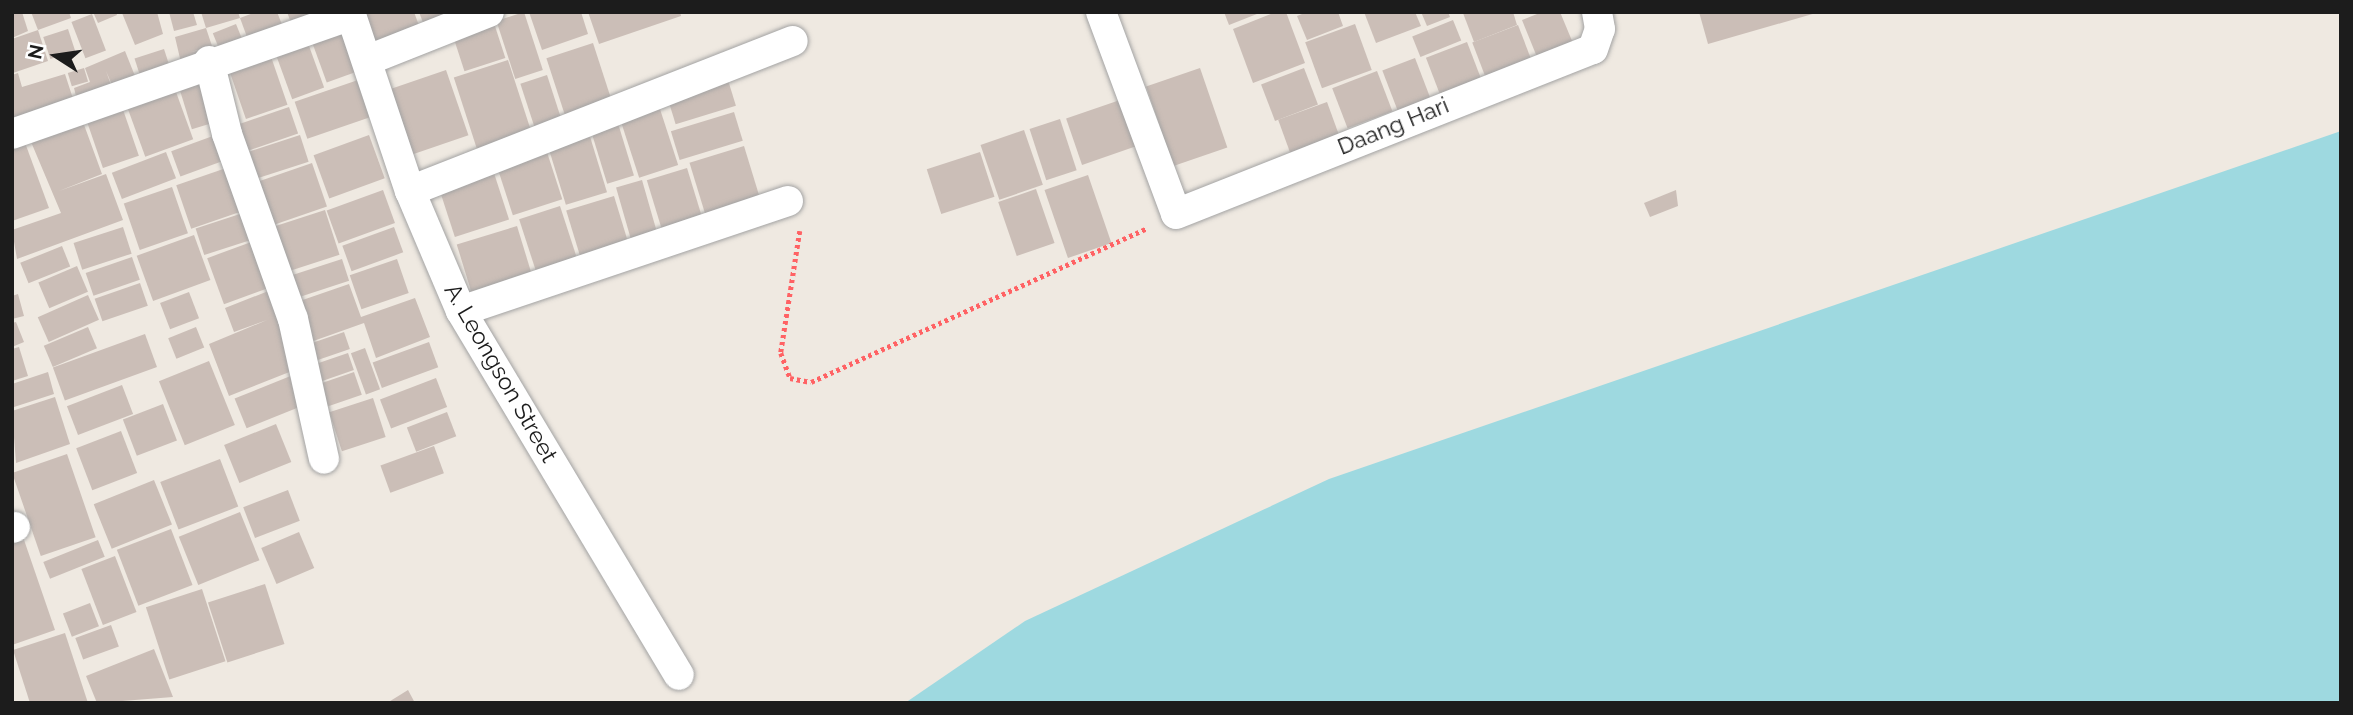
<!DOCTYPE html>
<html>
<head>
<meta charset="utf-8">
<style>
	body { margin:0 }
	#map { position:relative; width:2353px; height:715px; overflow:hidden; background:#efe9e1; font-family:Raleway,sans-serif }
	div>[style] { position:absolute }
	[style*='--x'] { left:calc(var(--x)*1px); top:calc(var(--y)*1px); width:calc(var(--w)*1px); rotate:calc(var(--a)*1deg) }
	.water>* { inset:0; background:#9ed9e0 }
	.building>* { inset:0; background:#cbbeb7; transform-origin:0 0 }
	.path>* { height:4.5px; margin-top:-2.25px; transform-origin:0; background:repeating-linear-gradient(90deg,#ff6264 0 3.5px,transparent 0 7px) }
	.roads { filter:drop-shadow(0 0 2px #a3a3a3) drop-shadow(0 0 2px #a3a3a3) }
	.minor>* { height:30px; margin:-15px; padding:0 15px; transform-origin:15px; border-radius:15px; background:#fff }
	span { translate:-50% -50%; white-space:nowrap; text-align:center; line-height:1.15; -webkit-text-stroke:5px #fff; paint-order:stroke }
	.street-label { font-size:23px; color:#1c1c1c }
	.frame { position:absolute; inset:0; border:14px solid #1c1c1c; pointer-events:none }
	.north { position:absolute; left:21px; top:21px; width:70px; height:70px; -webkit-text-stroke:5px #fff; paint-order:stroke; rotate:282deg; font-size:19px; font-weight:700; line-height:28px; text-align:center; color:#1c1c1c }
	.north::after { content:''; display:block; margin:auto; width:24px; height:32px; background:#1c1c1c; clip-path:polygon(50% 0,100% 100%,50% 72%,0 100%) }
</style>
</head>
<body>
<div id="map">
	<div class="water">
		<div style="clip-path:polygon(2341px 131px,2341px 703px,905px 703px,1025px 621px,1329px 479px)"></div>
	</div>
	<div class="building">
		<div style="clip-path:polygon(12px 12px,22px 12px,28px 31px,12px 38px)"></div>
		<div style="clip-path:polygon(31px 12px,69px 12px,71px 18px,38px 30px)"></div>
		<div style="clip-path:polygon(93px 12px,116px 12px,117px 15px,98px 23px)"></div>
		<div style="clip-path:polygon(157px 12px,163px 34px,135px 45px,122px 13px)"></div>
		<div style="clip-path:polygon(169px 12px,193px 12px,197px 25px,174px 31px)"></div>
		<div style="clip-path:polygon(201px 12px,238px 12px,240px 18px,206px 28px)"></div>
		<div style="clip-path:polygon(256px 12px,277px 12px,285px 32px,250px 45px,240px 18px)"></div>
		<div style="clip-path:polygon(287px 12px,330px 12px,293px 28px)"></div>
		<div style="clip-path:polygon(354px 12px,414px 12px,421px 31px,369px 51px)"></div>
		<div style="clip-path:polygon(419px 12px,468px 12px,425px 28px)"></div>
		<div style="left:524px;top:12px;width:61px;height:29px;rotate:72deg"></div>
		<div style="clip-path:polygon(529px 12px,581px 12px,588px 34px,542px 50px)"></div>
		<div style="clip-path:polygon(588px 12px,680px 12px,681px 16px,599px 44px)"></div>
		<div style="clip-path:polygon(1224px 12px,1262px 12px,1229px 25px)"></div>
		<div style="clip-path:polygon(1276px 12px,1286px 12px,1305px 63px,1253px 83px,1233px 29px)"></div>
		<div style="clip-path:polygon(1307px 12px,1338px 12px,1343px 26px,1307px 40px,1297px 16px)"></div>
		<div style="clip-path:polygon(1364px 12px,1415px 12px,1421px 26px,1376px 43px)"></div>
		<div style="clip-path:polygon(1421px 12px,1448px 12px,1450px 17px,1427px 26px)"></div>
		<div style="clip-path:polygon(1513px 12px,1517px 25px,1474px 42px,1463px 13px)"></div>
		<div style="clip-path:polygon(1542px 12px,1560px 12px,1575px 48px,1539px 62px,1522px 20px)"></div>
		<div style="clip-path:polygon(1699px 12px,1816px 12px,1816px 13px,1708px 44px)"></div>
		<div style="left:92px;top:14px;width:39px;height:22px;rotate:69deg"></div>
		<div style="left:493px;top:20px;width:40px;height:43px;rotate:72deg"></div>
		<div style="left:1453px;top:20px;width:22px;height:44px;rotate:68deg"></div>
		<div style="left:236px;top:24px;width:24px;height:25px;rotate:68deg"></div>
		<div style="left:1355px;top:24px;width:49px;height:53px;rotate:70deg"></div>
		<div style="left:1518px;top:25px;width:39px;height:49px;rotate:69deg"></div>
		<div style="left:348px;top:27px;width:45px;height:39px;rotate:70deg"></div>
		<div style="clip-path:polygon(206px 28px,212px 46px,191px 52px,206px 49px,182px 67px,175px 37px)"></div>
		<div style="left:68px;top:29px;width:23px;height:26px;rotate:72deg"></div>
		<div style="clip-path:polygon(38px 30px,48px 61px,13px 73px,12px 39px)"></div>
		<div style="left:305px;top:35px;width:56px;height:34px;rotate:70deg"></div>
		<div style="left:1467px;top:42px;width:39px;height:44px;rotate:69deg"></div>
		<div style="left:593px;top:43px;width:63px;height:49px;rotate:72deg"></div>
		<div style="left:268px;top:48px;width:60px;height:44px;rotate:71deg"></div>
		<div style="left:164px;top:49px;width:25px;height:31px;rotate:72deg"></div>
		<div style="clip-path:polygon(125px 51px,137px 81px,114px 90px,106px 71px,115px 96px,78px 104px,74px 88px,90px 82px,85px 68px)"></div>
		<div style="left:1415px;top:58px;width:47px;height:35px;rotate:69deg"></div>
		<div style="left:508px;top:60px;width:76px;height:57px;rotate:72deg"></div>
		<div style="left:84px;top:68px;width:14px;height:17px;rotate:73deg"></div>
		<div style="left:1200px;top:68px;width:84px;height:57px;rotate:71deg"></div>
		<div style="left:1304px;top:68px;width:39px;height:46px;rotate:69deg"></div>
		<div style="left:446px;top:70px;width:69px;height:61px;rotate:71deg"></div>
		<div style="left:1377px;top:71px;width:43px;height:48px;rotate:69deg"></div>
		<div style="clip-path:polygon(18px 73px,22px 87px,65px 74px,76px 108px,12px 128px,12px 75px)"></div>
		<div style="left:205px;top:73px;width:50px;height:29px;rotate:73deg"></div>
		<div style="left:547px;top:75px;width:47px;height:28px;rotate:72deg"></div>
		<div style="left:358px;top:80px;width:39px;height:67px;rotate:71deg"></div>
		<div style="left:728px;top:80px;width:27px;height:63px;rotate:73deg"></div>
		<div style="left:172px;top:81px;width:62px;height:51px;rotate:70deg"></div>
		<div style="left:119px;top:98px;width:61px;height:38px;rotate:71deg"></div>
		<div style="left:1120px;top:100px;width:49px;height:57px;rotate:71deg"></div>
		<div style="left:1327px;top:102px;width:46px;height:52px;rotate:70deg"></div>
		<div style="left:659px;top:106px;width:62px;height:41px;rotate:72deg"></div>
		<div style="left:289px;top:107px;width:28px;height:66px;rotate:71deg"></div>
		<div style="clip-path:polygon(79px 111px,102px 174px,59px 191px,106px 174px,123px 220px,17px 259px,12px 230px,61px 213px,26px 130px)"></div>
		<div style="left:734px;top:112px;width:30px;height:66px;rotate:73deg"></div>
		<div style="left:1060px;top:119px;width:54px;height:32px;rotate:72deg"></div>
		<div style="left:617px;top:120px;width:58px;height:28px;rotate:73deg"></div>
		<div style="left:588px;top:130px;width:65px;height:43px;rotate:73deg"></div>
		<div style="left:1024px;top:130px;width:58px;height:46px;rotate:71deg"></div>
		<div style="left:221px;top:133px;width:27px;height:53px;rotate:70deg"></div>
		<div style="left:300px;top:135px;width:28px;height:53px;rotate:72deg"></div>
		<div style="left:369px;top:135px;width:46px;height:59px;rotate:70deg"></div>
		<div style="clip-path:polygon(24px 140px,49px 208px,12px 221px,12px 144px)"></div>
		<div style="left:545px;top:146px;width:56px;height:52px;rotate:72deg"></div>
		<div style="left:744px;top:146px;width:66px;height:57px;rotate:73deg"></div>
		<div style="left:166px;top:152px;width:28px;height:58px;rotate:69deg"></div>
		<div style="left:980px;top:152px;width:47px;height:56px;rotate:72deg"></div>
		<div style="left:312px;top:163px;width:46px;height:66px;rotate:71deg"></div>
		<div style="left:232px;top:166px;width:46px;height:59px;rotate:71deg"></div>
		<div style="left:687px;top:168px;width:55px;height:42px;rotate:73deg"></div>
		<div style="left:493px;top:170px;width:52px;height:57px;rotate:72deg"></div>
		<div style="left:1088px;top:175px;width:72px;height:46px;rotate:71deg"></div>
		<div style="left:642px;top:180px;width:60px;height:27px;rotate:74deg"></div>
		<div style="left:172px;top:187px;width:49px;height:51px;rotate:71deg"></div>
		<div style="left:1036px;top:189px;width:57px;height:40px;rotate:71deg"></div>
		<div style="left:383px;top:190px;width:35px;height:60px;rotate:70deg"></div>
		<div style="clip-path:polygon(1676px 190px,1678px 206px,1650px 217px,1644px 203px)"></div>
		<div style="left:614px;top:196px;width:48px;height:50px;rotate:73deg"></div>
		<div style="left:560px;top:206px;width:60px;height:43px;rotate:72deg"></div>
		<div style="left:325px;top:210px;width:47px;height:64px;rotate:72deg"></div>
		<div style="left:246px;top:212px;width:28px;height:53px;rotate:72deg"></div>
		<div style="left:517px;top:226px;width:53px;height:63px;rotate:73deg"></div>
		<div style="left:123px;top:227px;width:28px;height:52px;rotate:72deg"></div>
		<div style="left:394px;top:227px;width:27px;height:55px;rotate:70deg"></div>
		<div style="left:194px;top:235px;width:48px;height:61px;rotate:70deg"></div>
		<div style="left:257px;top:240px;width:49px;height:53px;rotate:70deg"></div>
		<div style="left:62px;top:246px;width:22px;height:45px;rotate:68deg"></div>
		<div style="left:132px;top:257px;width:24px;height:49px;rotate:71deg"></div>
		<div style="left:342px;top:259px;width:23px;height:61px;rotate:72deg"></div>
		<div style="left:397px;top:259px;width:36px;height:50px;rotate:71deg"></div>
		<div style="left:77px;top:266px;width:28px;height:42px;rotate:67deg"></div>
		<div style="left:140px;top:283px;width:24px;height:48px;rotate:71deg"></div>
		<div style="clip-path:polygon(349px 284px,361px 317px,415px 298px,430px 337px,376px 358px,364px 323px,305px 344px,291px 304px)"></div>
		<div style="clip-path:polygon(276px 288px,297px 369px,229px 396px,209px 344px,267px 320px,234px 332px,225px 308px)"></div>
		<div style="left:189px;top:292px;width:28px;height:31px;rotate:69deg"></div>
		<div style="clip-path:polygon(18px 294px,24px 316px,12px 319px,12px 296px)"></div>
		<div style="left:88px;top:295px;width:27px;height:55px;rotate:66deg"></div>
		<div style="clip-path:polygon(16px 322px,24px 342px,12px 347px,12px 323px)"></div>
		<div style="left:88px;top:327px;width:23px;height:48px;rotate:67deg"></div>
		<div style="left:196px;top:327px;width:22px;height:30px;rotate:68deg"></div>
		<div style="left:344px;top:332px;width:18px;height:40px;rotate:71deg"></div>
		<div style="left:145px;top:334px;width:35px;height:98px;rotate:70deg"></div>
		<div style="left:429px;top:342px;width:27px;height:60px;rotate:70deg"></div>
		<div style="clip-path:polygon(19px 347px,28px 376px,12px 381px,12px 349px)"></div>
		<div style="left:365px;top:348px;width:44px;height:15px;rotate:70deg"></div>
		<div style="left:348px;top:353px;width:18px;height:38px;rotate:71deg"></div>
		<div style="left:209px;top:361px;width:69px;height:54px;rotate:68deg"></div>
		<div style="clip-path:polygon(48px 372px,54px 394px,14px 407px,12px 384px)"></div>
		<div style="left:354px;top:372px;width:24px;height:37px;rotate:71deg"></div>
		<div style="left:293px;top:375px;width:32px;height:63px;rotate:68deg"></div>
		<div style="left:436px;top:378px;width:31px;height:60px;rotate:69deg"></div>
		<div style="left:122px;top:385px;width:31px;height:59px;rotate:69deg"></div>
		<div style="clip-path:polygon(55px 397px,70px 444px,16px 463px,12px 411px)"></div>
		<div style="left:373px;top:398px;width:41px;height:46px;rotate:72deg"></div>
		<div style="left:163px;top:404px;width:39px;height:43px;rotate:69deg"></div>
		<div style="left:447px;top:412px;width:26px;height:43px;rotate:69deg"></div>
		<div style="left:276px;top:424px;width:41px;height:56px;rotate:68deg"></div>
		<div style="left:121px;top:431px;width:45px;height:48px;rotate:69deg"></div>
		<div style="left:434px;top:446px;width:29px;height:57px;rotate:70deg"></div>
		<div style="left:67px;top:454px;width:88px;height:58px;rotate:71deg"></div>
		<div style="left:220px;top:459px;width:51px;height:64px;rotate:69deg"></div>
		<div style="left:154px;top:480px;width:48px;height:65px;rotate:68deg"></div>
		<div style="left:288px;top:490px;width:33px;height:48px;rotate:69deg"></div>
		<div style="left:240px;top:512px;width:52px;height:66px;rotate:68deg"></div>
		<div style="left:171px;top:529px;width:60px;height:58px;rotate:69deg"></div>
		<div style="left:299px;top:532px;width:39px;height:41px;rotate:67deg"></div>
		<div style="clip-path:polygon(23px 537px,55px 630px,12px 645px,12px 541px)"></div>
		<div style="left:98px;top:540px;width:18px;height:59px;rotate:68deg"></div>
		<div style="left:115px;top:556px;width:60px;height:36px;rotate:69deg"></div>
		<div style="left:265px;top:584px;width:63px;height:60px;rotate:72deg"></div>
		<div style="left:202px;top:589px;width:76px;height:59px;rotate:72deg"></div>
		<div style="left:90px;top:603px;width:25px;height:29px;rotate:69deg"></div>
		<div style="left:111px;top:625px;width:23px;height:38px;rotate:70deg"></div>
		<div style="clip-path:polygon(65px 633px,88px 703px,30px 703px,13px 650px)"></div>
		<div style="clip-path:polygon(154px 649px,173px 697px,97px 703px,86px 676px)"></div>
		<div style="clip-path:polygon(408px 690px,415px 703px,387px 703px)"></div>
	</div>
	<div class="path">
		<div style="--x:800;--y:231;--w:123;--a:98.9"></div>
		<div style="--x:781;--y:353;--w:27;--a:70"></div>
		<div style="--x:790;--y:378;--w:21;--a:11"></div>
		<div style="--x:811;--y:382;--w:370;--a:-24.6"></div>
	</div>
	<div class="roads">
		<div class="minor">
			<div style="--x:350;--y:12;--w:189;--a:71.5"></div>
			<div style="--x:410;--y:191;--w:130;--a:67"></div>
			<div style="--x:461;--y:311;--w:424;--a:59.1"></div>
			<div style="--x:1101;--y:12;--w:215;--a:69.6"></div>
			<div style="--x:1176;--y:214;--w:448;--a:-21.6"></div>
			<div style="--x:1593;--y:49;--w:21;--a:-71"></div>
			<div style="--x:1600;--y:29;--w:17;--a:-100"></div>
			<div style="--x:368;--y:60;--w:130;--a:-21.6"></div>
			<div style="--x:209;--y:61;--w:75;--a:76.1"></div>
			<div style="--x:227;--y:134;--w:196;--a:70.4"></div>
			<div style="--x:293;--y:319;--w:143;--a:77.5"></div>
			<div style="--x:12;--y:134;--w:359;--a:-19.3"></div>
			<div style="--x:410;--y:191;--w:411;--a:-21.4"></div>
			<div style="--x:461;--y:311;--w:345;--a:-18.6"></div>
			<div style="--x:12;--y:528;--w:3;--a:-18"></div>
		</div>
	</div>
	<div class="street-label">
		<span style="left:1393px;top:126px;rotate:-22deg">Daang Hari</span>
		<span style="left:501px;top:373px;rotate:60deg">A. Leongson Street</span>
	</div>
	<div class="frame"></div>
	<div class="north">N</div>
</div>
</body>
</html>
